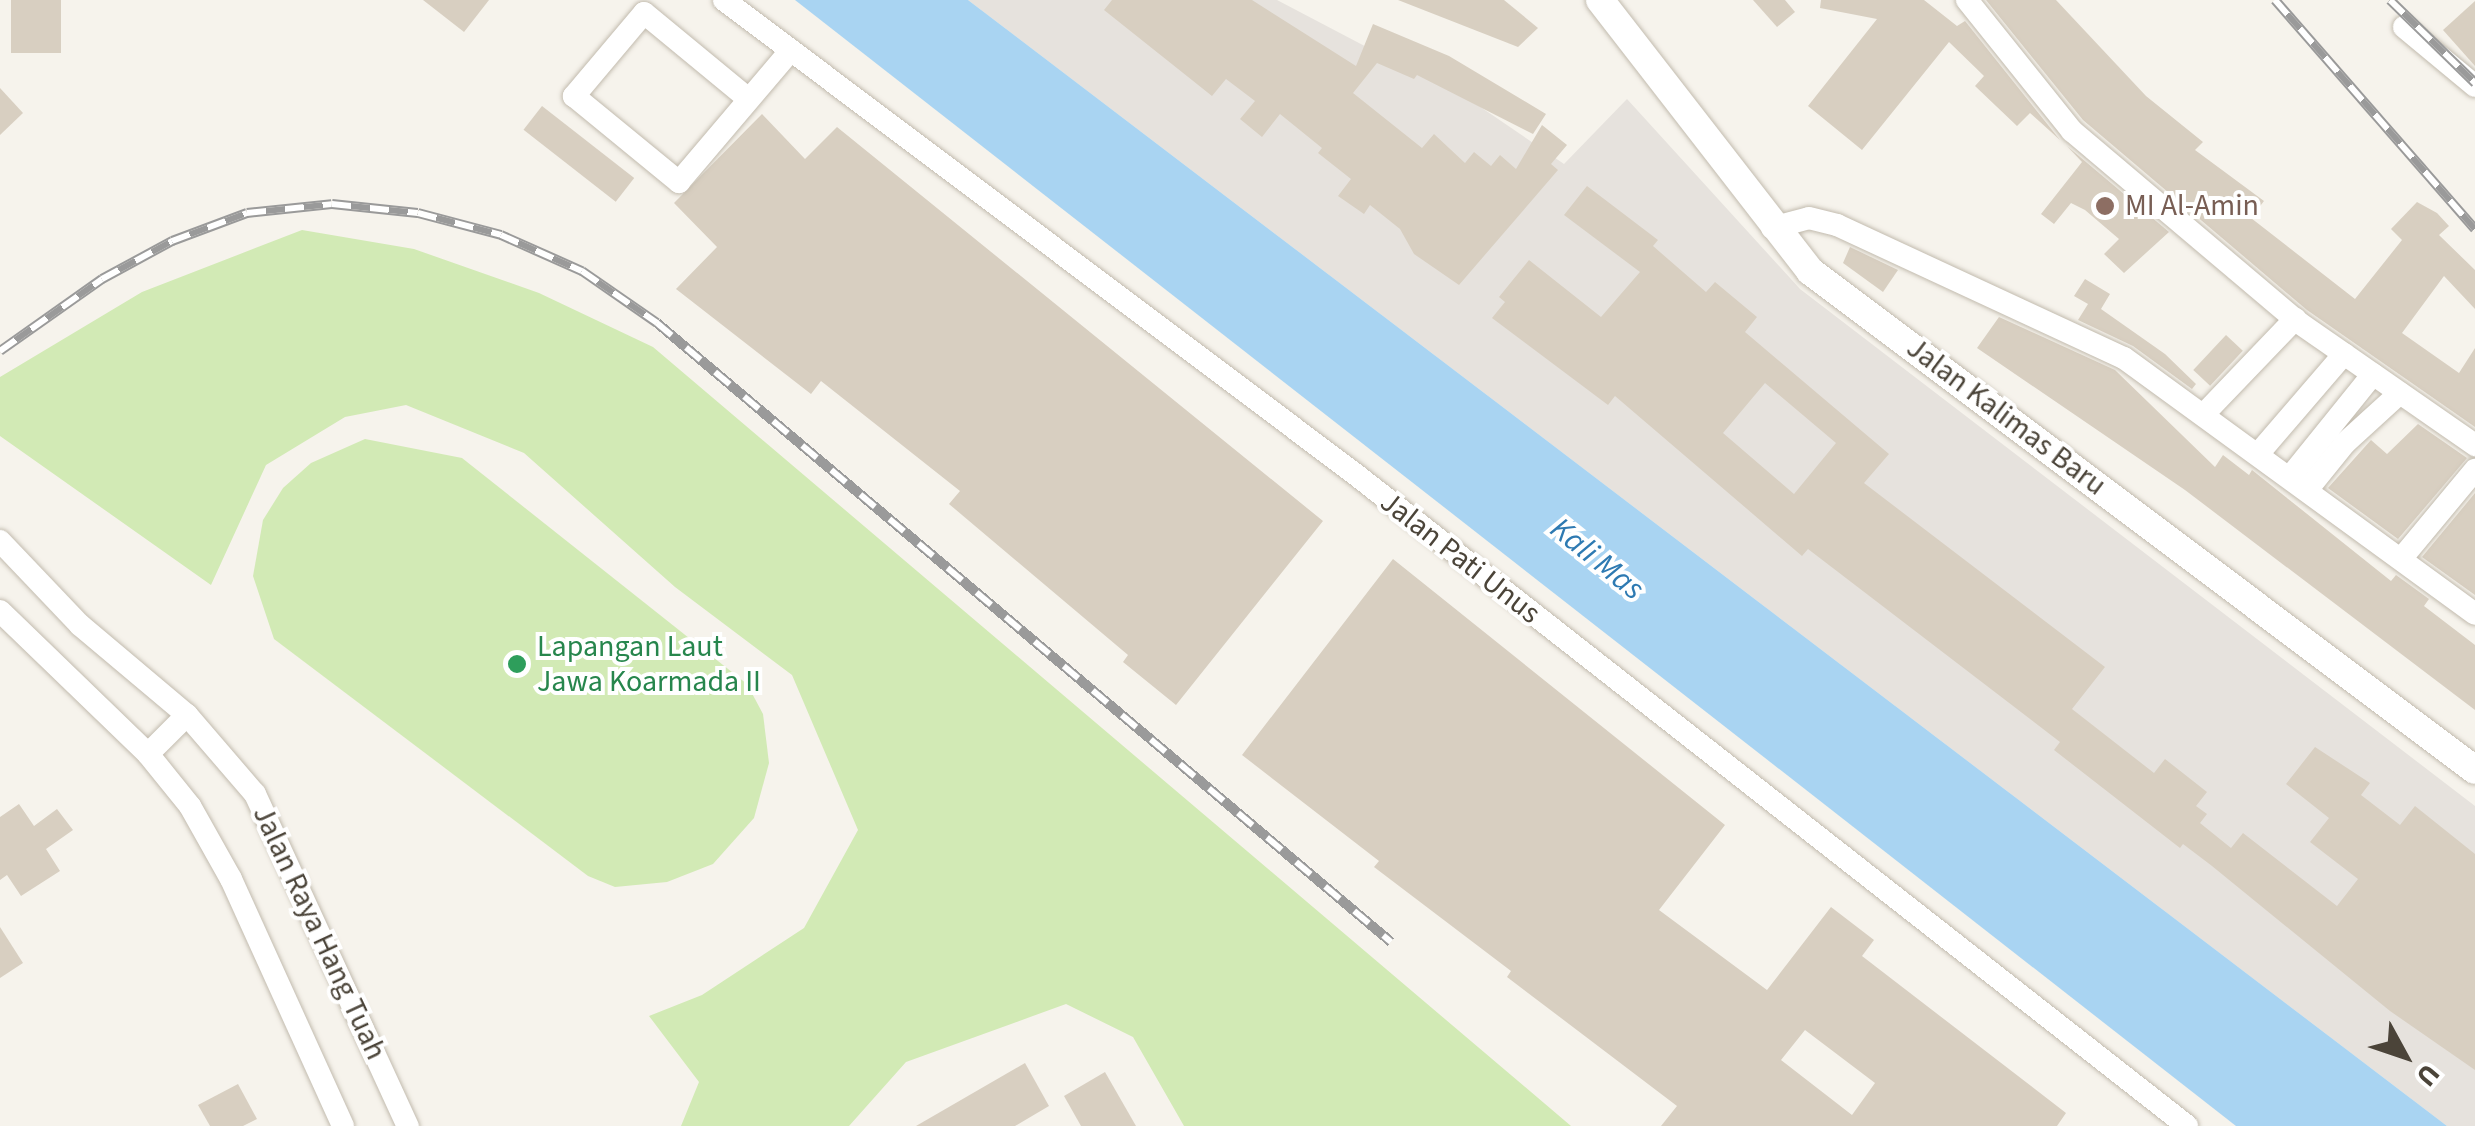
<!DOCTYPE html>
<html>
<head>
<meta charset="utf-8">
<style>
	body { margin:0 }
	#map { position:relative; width:2475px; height:1126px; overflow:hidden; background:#f6f3ec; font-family:"Source Sans 3",sans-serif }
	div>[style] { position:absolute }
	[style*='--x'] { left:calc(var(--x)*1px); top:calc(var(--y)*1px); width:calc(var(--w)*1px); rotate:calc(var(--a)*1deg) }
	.industrial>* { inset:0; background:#e6e2dd }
	.green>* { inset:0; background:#d2eab5 }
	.water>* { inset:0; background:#a9d4f2 }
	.building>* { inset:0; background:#d8cfc1; transform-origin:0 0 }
	.roads { filter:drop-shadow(0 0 2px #c2bbae) drop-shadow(0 0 2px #c2bbae) }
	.minor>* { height:22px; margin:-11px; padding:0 11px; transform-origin:11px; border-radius:11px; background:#fff }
	.tertiary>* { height:28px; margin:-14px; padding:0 14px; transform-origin:14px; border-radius:14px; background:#fff }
	.rail>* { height:10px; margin-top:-5px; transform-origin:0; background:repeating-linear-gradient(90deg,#fff 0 19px,#9a9a9a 0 38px); box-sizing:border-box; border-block:2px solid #9a9a9a }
	.dots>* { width:28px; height:28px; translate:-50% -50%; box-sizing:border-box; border:5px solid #fff; border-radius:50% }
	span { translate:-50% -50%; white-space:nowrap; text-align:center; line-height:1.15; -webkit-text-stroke:8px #fff; paint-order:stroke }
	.education-label { font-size:30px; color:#785e54 }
	.left { translate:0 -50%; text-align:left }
	.street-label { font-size:30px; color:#4b4439 }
	.leisure-label { font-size:30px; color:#27864d }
	.water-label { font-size:32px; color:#2e7ab2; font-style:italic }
	.north { position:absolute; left:2355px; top:1006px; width:100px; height:100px; -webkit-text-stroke:8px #fff; paint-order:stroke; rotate:130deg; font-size:28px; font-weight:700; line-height:40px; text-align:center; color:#4b4439 }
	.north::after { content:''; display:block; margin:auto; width:35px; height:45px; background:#4b4439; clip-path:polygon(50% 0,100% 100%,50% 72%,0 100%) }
</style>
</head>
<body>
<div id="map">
	<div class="industrial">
		<div style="clip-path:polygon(968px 0,1277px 0,1479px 106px,1564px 164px,1627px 99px,1800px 289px,2475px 806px,2475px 1126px,2447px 1126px)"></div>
	</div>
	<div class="green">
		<div style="clip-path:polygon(302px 230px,414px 249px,539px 293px,653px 347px,1571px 1126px,1184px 1126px,1133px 1037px,1066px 1004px,906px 1062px,849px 1126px,681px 1126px,699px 1082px,649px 1016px,702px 995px,804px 928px,858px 830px,792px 675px,675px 587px,524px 453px,406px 405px,345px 417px,266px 465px,211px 585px,0 436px,0 377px,142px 292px)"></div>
		<div style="clip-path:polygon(365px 439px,462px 458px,747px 684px,763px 714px,769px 763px,754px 818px,713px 864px,667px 882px,615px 887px,588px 876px,274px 639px,253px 576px,263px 520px,283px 488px,311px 463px)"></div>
	</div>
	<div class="water">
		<div style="clip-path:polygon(795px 0,968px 0,2447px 1126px,2236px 1126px)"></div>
	</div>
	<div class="building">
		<div style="left:11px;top:0;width:50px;height:53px"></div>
		<div style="clip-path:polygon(423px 0,489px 0,464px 32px)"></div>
		<div style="clip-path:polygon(1112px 0,1252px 0,1356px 66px,1373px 24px,1449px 56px,1546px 114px,1533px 134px,1417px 75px,1414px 79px,1377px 63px,1353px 93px,1422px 148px,1434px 134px,1465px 163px,1474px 152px,1491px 166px,1500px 155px,1516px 169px,1542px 125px,1567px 145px,1551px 164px,1558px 170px,1459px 285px,1414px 254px,1400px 229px,1370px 205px,1364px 214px,1338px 196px,1351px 179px,1318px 153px,1322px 148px,1280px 114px,1262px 137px,1240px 119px,1255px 101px,1226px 79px,1212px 96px,1104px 10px)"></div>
		<div style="clip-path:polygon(1398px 0,1504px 0,1538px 28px,1518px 47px)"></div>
		<div style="clip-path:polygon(1753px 0,1785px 0,1795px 12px,1777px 27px)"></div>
		<div style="clip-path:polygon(1821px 0,1924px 0,1957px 26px,1965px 21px,2060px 140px,2030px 113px,2017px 126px,1975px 86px,1984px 76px,1949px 42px,1862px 150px,1808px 106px,1877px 19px,1820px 8px)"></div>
		<div style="clip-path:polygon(1986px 0,2056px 0,2146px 96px,2203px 142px,2195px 150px,2264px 201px,2251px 218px,2355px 299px,2402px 240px,2391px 229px,2417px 202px,2437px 213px,2449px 226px,2439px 235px,2475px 270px,2475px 309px,2444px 276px,2402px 333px,2459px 373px,2475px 348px,2475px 427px,2307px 310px,2083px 120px)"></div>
		<div style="clip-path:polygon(2475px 1px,2475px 66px,2443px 30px)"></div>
		<div style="clip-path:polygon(0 88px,23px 113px,0 135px)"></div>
		<div style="left:542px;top:106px;width:117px;height:30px;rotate:38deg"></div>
		<div style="clip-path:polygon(762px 114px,805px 159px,837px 127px,1323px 521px,1176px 705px,1123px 662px,1128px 655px,949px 504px,960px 491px,821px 381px,811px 394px,676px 289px,717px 247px,674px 203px)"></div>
		<div style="clip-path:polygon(2067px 146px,2169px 232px,2124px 273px,2104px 254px,2119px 239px,2085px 210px,2071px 203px,2054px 224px,2041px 214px,2082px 162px)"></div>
		<div style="clip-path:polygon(evenodd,1587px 186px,1658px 240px,1653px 246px,1706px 292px,1715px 282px,1757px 317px,1745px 332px,1889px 454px,1864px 483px,2105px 667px,2072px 709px,2154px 773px,2165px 759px,2207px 792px,2196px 806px,2207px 814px,2200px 823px,2231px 848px,2243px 833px,2337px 906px,2358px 879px,2310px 842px,2329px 818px,2286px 784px,2315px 747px,2370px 783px,2361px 795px,2400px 825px,2415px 806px,2475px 854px,2475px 1070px,2390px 1011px,2212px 866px,2183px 844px,2180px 848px,2054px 750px,2060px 742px,1808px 549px,1802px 556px,1615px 396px,1608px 405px,1492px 318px,1505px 302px,1499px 297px,1529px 260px,1601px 317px,1640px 272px,1564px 215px,1587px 186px,1765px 383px,1836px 443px,1794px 494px,1723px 433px,1765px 383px)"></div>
		<div style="clip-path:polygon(1850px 247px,1898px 270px,1883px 292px,1843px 263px)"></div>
		<div style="clip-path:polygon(2085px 279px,2110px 294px,2101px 309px,2165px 354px,2196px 384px,2192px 389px,2133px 346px,2078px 320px,2088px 304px,2074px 296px)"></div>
		<div style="clip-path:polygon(1999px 317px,2115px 370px,2215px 467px,2223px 455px,2249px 475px,2252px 470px,2391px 581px,2396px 575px,2429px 599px,2424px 606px,2475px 645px,2475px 710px,2185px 490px,1977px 348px)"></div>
		<div style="left:2226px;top:335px;width:23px;height:48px;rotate:43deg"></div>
		<div style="clip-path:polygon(2418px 424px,2467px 458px,2398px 539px,2328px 488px,2371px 440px,2387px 454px)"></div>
		<div style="clip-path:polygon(2475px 493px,2475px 595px,2422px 557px)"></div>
		<div style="clip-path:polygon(evenodd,1393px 559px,1725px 825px,1659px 910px,1767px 990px,1831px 907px,1874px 940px,1862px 956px,2066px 1113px,2057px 1126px,1661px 1126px,1677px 1106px,1507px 977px,1511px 971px,1374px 867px,1379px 861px,1242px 755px,1393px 559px,1805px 1030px,1875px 1083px,1852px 1115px,1781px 1060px,1805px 1030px)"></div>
		<div style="clip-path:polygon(19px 804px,34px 826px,57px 809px,73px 830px,46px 849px,60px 871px,21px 896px,7px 875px,0 880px,0 817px)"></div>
		<div style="clip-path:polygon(0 927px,23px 963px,0 978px)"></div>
		<div style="clip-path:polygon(1025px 1063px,1049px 1106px,1015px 1126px,916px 1126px)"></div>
		<div style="clip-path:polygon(1105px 1072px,1136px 1126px,1081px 1126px,1064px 1096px)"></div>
		<div style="clip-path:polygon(238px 1084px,257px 1119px,243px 1126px,210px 1126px,198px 1105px)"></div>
	</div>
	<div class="roads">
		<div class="minor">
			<div style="--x:724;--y:0;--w:789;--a:36.91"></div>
			<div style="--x:1355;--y:474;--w:1057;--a:38.08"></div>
			<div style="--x:1967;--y:0;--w:168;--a:51.3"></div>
			<div style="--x:2072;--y:131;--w:296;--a:40.2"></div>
			<div style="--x:2298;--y:322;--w:216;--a:34.8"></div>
			<div style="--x:2404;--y:27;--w:92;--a:39.7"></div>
			<div style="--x:746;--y:97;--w:132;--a:-140.5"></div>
			<div style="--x:644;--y:13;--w:109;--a:130.1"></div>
			<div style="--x:574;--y:96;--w:136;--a:39.3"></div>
			<div style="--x:679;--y:182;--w:173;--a:-49.7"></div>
			<div style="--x:1772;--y:228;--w:38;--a:-15"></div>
			<div style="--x:1809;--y:218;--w:29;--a:14"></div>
			<div style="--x:1837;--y:225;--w:316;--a:24.9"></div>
			<div style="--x:2124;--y:358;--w:434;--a:36.1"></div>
			<div style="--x:2204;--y:414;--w:132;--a:-46.2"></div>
			<div style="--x:2258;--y:454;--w:132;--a:-49.3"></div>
			<div style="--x:2290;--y:477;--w:132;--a:-51.1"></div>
			<div style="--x:2307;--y:490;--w:60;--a:-51"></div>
			<div style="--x:2345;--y:443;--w:74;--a:-42.3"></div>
			<div style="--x:0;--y:541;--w:116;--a:46.4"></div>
			<div style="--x:80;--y:625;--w:140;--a:40.1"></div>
			<div style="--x:187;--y:715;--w:104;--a:49.3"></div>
			<div style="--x:255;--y:794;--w:366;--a:65.3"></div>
			<div style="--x:2401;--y:559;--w:116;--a:-50.3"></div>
			<div style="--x:0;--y:611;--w:206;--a:44"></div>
			<div style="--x:148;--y:754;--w:67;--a:51.1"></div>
			<div style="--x:190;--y:806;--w:84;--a:60.7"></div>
			<div style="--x:231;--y:879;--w:271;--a:65.6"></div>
			<div style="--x:148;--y:754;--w:55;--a:-45"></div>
		</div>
		<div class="tertiary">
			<div style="--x:1600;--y:0;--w:343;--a:52.2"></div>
			<div style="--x:1810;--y:271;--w:831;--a:36.88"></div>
		</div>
	</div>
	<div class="rail">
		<div style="--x:2275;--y:0;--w:304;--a:48.9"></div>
		<div style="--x:2390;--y:0;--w:119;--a:44.3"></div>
		<div style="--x:0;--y:351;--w:125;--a:-35.2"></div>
		<div style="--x:102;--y:279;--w:80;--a:-28.5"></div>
		<div style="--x:172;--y:241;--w:80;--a:-20.5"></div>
		<div style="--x:247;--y:213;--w:85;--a:-6"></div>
		<div style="--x:332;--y:204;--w:86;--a:6"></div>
		<div style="--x:418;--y:213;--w:86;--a:14.8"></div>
		<div style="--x:501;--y:235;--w:89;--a:24"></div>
		<div style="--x:582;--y:271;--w:91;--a:34.7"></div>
		<div style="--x:657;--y:323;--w:960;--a:40.14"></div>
	</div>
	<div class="dots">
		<div style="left:2105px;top:206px;background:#8d6e63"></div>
		<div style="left:517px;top:664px;background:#2e9e5b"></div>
	</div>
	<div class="education-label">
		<span class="left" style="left:2125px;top:206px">MI Al-Amin</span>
	</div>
	<div class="street-label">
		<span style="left:2006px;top:417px;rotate:37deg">Jalan Kalimas Baru</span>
		<span style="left:1460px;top:558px;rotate:38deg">Jalan Pati Unus</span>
		<span style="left:319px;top:933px;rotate:65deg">Jalan Raya Hang Tuah</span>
	</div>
	<div class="leisure-label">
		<span class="left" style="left:537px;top:664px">Lapangan Laut<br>Jawa Koarmada II</span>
	</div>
	<div class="water-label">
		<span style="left:1597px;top:559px;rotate:39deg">Kali Mas</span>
	</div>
	<div class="north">U</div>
</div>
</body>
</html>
